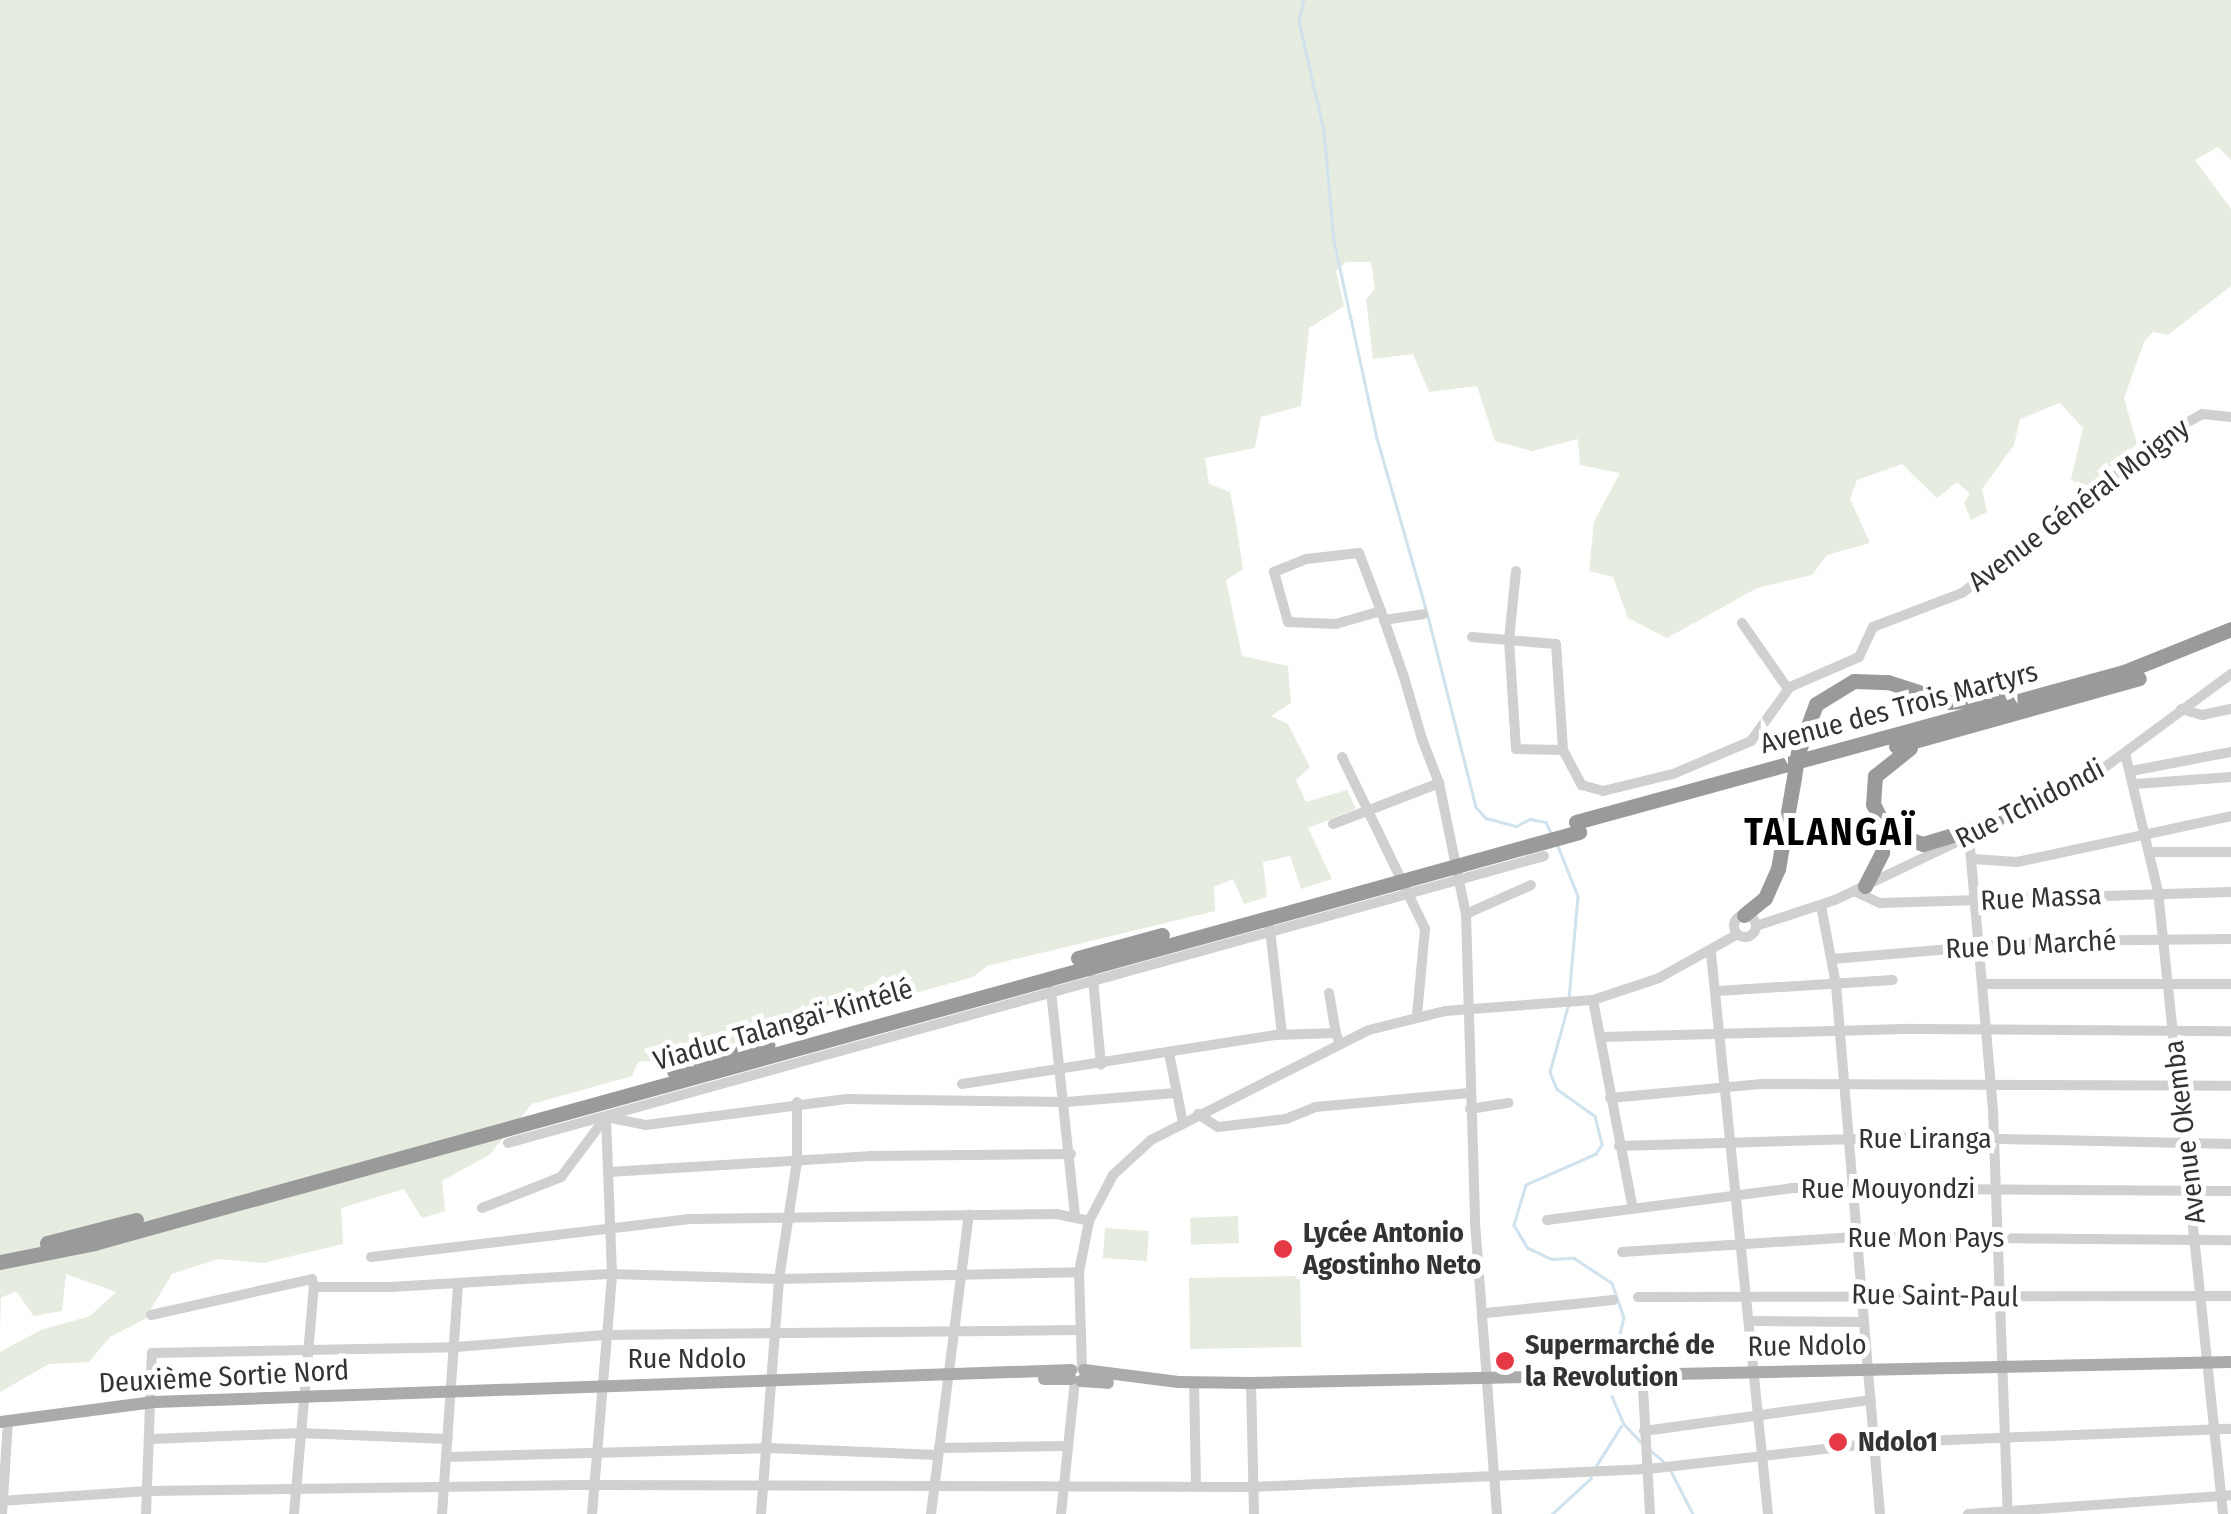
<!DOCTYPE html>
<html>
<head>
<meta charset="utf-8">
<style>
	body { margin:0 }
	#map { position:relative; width:2231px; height:1514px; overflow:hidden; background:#fff; font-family:"Fira Sans Condensed",sans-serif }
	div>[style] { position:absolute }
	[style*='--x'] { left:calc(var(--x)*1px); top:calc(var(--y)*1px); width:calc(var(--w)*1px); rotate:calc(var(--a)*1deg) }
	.green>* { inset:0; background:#e6ecdf; transform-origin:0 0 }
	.stream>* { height:2.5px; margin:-1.25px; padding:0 1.25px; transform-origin:1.25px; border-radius:1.25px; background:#cfe2ee }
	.minor>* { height:10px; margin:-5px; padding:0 5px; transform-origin:5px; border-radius:5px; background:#d0d0d0 }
	.minor>.ring { margin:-5px; padding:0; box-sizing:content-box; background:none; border:10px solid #d0d0d0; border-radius:50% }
	.major>* { height:12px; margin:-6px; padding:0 6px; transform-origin:6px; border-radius:6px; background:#ababab }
	.highway>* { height:15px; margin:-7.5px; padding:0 7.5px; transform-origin:7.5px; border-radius:7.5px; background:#9a9a9a }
	.highway-bridge>* { height:15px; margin:-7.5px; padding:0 7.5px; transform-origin:7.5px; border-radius:7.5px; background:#9a9a9a }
	.dots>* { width:28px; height:28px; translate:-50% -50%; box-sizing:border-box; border:5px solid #fff; border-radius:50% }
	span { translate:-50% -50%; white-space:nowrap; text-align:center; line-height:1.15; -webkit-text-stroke:10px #fff; paint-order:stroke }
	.street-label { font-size:28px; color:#333 }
	.poi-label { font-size:28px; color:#333; font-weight:700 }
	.left { translate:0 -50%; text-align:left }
	.district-label { font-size:38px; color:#000; font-weight:700; letter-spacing:2.5px }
</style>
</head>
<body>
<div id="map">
	<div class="green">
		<div style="clip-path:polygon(0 0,2231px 0,2231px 160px,2218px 147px,2195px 160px,2231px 209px,2231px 286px,2168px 335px,2153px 332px,2144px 342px,2124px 398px,2137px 444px,2084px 489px,2071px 479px,2083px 428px,2060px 403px,2020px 419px,2014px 445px,1982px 489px,1987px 512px,1971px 520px,1964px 503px,1970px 494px,1957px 482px,1937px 498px,1902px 464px,1857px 480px,1850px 499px,1870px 543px,1827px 555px,1812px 575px,1757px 588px,1667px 638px,1628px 618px,1613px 577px,1589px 571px,1594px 522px,1620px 473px,1580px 465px,1578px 439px,1532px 451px,1495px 441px,1477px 386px,1429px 392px,1413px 354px,1373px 359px,1366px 299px,1375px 289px,1371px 262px,1346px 262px,1336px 271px,1344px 306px,1309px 328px,1301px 406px,1261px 417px,1255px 448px,1205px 458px,1209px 484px,1230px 492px,1236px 523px,1243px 569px,1226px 580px,1242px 656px,1288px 666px,1291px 703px,1271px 716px,1288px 724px,1310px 767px,1296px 780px,1306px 802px,1347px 790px,1356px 809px,1308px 828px,1332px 879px,1301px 889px,1290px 856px,1263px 862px,1267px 897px,1244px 904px,1233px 879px,1214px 887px,1215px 911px,987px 966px,973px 977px,681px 1058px,638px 1062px,632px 1076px,532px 1104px,489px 1155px,442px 1181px,445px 1211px,422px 1218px,404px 1189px,341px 1208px,343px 1244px,263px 1263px,218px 1259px,172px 1274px,145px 1319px,110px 1337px,89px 1362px,49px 1364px,0 1392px,0 1352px,41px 1330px,90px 1316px,116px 1292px,66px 1274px,62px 1311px,34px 1316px,16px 1291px,1px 1298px,0 1330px)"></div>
		<div style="left:1238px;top:1216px;width:27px;height:48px;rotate:88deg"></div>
		<div style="left:1105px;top:1228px;width:44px;height:30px;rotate:4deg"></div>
		<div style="left:1300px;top:1276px;width:71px;height:111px;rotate:89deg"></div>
	</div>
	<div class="stream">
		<div style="--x:1304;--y:0;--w:22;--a:103"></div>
		<div style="--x:1299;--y:21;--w:113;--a:77.2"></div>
		<div style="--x:1324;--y:131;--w:110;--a:84.8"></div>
		<div style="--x:1334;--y:241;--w:202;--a:77.7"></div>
		<div style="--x:1377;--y:438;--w:178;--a:74"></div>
		<div style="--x:1428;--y:616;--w:197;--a:75.9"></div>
		<div style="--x:1476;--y:807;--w:15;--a:48"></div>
		<div style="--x:1486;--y:818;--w:31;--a:15"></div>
		<div style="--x:1516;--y:826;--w:16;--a:-27"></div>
		<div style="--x:1530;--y:819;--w:16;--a:11"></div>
		<div style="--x:1546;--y:822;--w:14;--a:65"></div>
		<div style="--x:1558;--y:846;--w:54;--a:68.2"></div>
		<div style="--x:1578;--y:896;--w:103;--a:95"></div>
		<div style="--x:1568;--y:1007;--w:67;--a:105.5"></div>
		<div style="--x:1550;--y:1072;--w:18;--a:68"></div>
		<div style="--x:1557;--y:1089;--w:47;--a:35.4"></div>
		<div style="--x:1595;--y:1116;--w:30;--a:76"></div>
		<div style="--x:1602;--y:1145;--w:11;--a:124"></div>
		<div style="--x:1596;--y:1154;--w:77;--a:156.1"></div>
		<div style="--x:1526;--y:1185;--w:42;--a:106.7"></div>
		<div style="--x:1514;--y:1225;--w:27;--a:59"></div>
		<div style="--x:1528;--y:1248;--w:26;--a:25"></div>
		<div style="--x:1552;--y:1259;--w:22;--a:-3"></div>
		<div style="--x:1574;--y:1258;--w:45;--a:33.3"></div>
		<div style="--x:1612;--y:1283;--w:36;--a:71"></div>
		<div style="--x:1624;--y:1317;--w:40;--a:103"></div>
		<div style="--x:1612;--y:1396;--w:30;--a:67"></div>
		<div style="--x:1624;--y:1424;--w:25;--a:47"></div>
		<div style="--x:1650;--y:1450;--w:17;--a:40"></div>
		<div style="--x:1596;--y:1466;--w:47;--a:-58"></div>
		<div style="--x:1671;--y:1471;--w:48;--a:62.9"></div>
		<div style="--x:1552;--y:1514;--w:53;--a:-42.7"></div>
	</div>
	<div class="minor">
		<div style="--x:1516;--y:571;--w:69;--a:95.8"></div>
		<div style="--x:1509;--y:640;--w:109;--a:86.3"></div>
		<div style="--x:1516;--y:749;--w:47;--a:1.2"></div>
		<div style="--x:1381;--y:611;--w:47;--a:163.9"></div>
		<div style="--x:1336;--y:624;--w:48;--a:-177.6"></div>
		<div style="--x:1288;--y:622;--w:52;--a:-105.6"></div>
		<div style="--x:1274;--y:572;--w:35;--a:-22"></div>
		<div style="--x:1307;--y:559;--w:52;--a:-6.6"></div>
		<div style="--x:1359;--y:553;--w:62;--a:69.2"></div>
		<div style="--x:1381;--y:611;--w:67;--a:70.8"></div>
		<div style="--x:1403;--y:674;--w:68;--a:73.7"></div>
		<div style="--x:1422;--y:739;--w:47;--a:68.9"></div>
		<div style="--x:1439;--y:783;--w:134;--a:78.4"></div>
		<div style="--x:1466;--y:914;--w:308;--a:88.3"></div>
		<div style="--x:1475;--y:1222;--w:293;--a:85.7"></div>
		<div style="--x:1384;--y:620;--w:40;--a:-8.5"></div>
		<div style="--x:1742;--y:623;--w:80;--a:55.1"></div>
		<div style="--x:1472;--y:637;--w:84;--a:4.8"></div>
		<div style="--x:1556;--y:644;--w:106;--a:86.2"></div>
		<div style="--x:1563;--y:750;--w:40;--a:62"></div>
		<div style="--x:1582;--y:785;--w:22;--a:16"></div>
		<div style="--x:1603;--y:791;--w:72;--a:-13.7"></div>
		<div style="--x:1673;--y:774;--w:85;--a:-22.9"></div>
		<div style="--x:1751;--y:741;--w:67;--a:-54.2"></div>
		<div style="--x:1790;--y:687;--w:75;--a:-23.5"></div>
		<div style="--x:1859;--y:657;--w:33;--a:-65"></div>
		<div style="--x:1873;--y:627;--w:95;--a:-20.9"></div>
		<div style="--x:1962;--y:593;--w:273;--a:-37.4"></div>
		<div style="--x:2179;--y:427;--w:26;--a:-29"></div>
		<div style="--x:2202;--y:414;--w:29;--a:6"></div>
		<div style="--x:2181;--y:709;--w:22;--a:16"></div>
		<div style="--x:2202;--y:715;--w:30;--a:-12"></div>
		<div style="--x:2125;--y:753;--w:142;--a:76.6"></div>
		<div style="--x:2158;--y:891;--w:626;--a:84.04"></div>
		<div style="--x:1342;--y:757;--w:191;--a:64.2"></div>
		<div style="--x:1425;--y:929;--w:86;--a:95.3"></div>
		<div style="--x:2131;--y:771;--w:102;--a:-10.8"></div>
		<div style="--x:2135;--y:784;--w:96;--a:-4.2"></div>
		<div style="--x:1333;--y:824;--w:114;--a:-21.1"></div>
		<div style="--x:1990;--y:825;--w:124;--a:-26.4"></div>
		<div style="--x:2101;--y:770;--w:162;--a:-36.4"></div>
		<div style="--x:1969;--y:836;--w:276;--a:85"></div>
		<div style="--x:1993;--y:1111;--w:403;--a:87.9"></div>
		<div style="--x:2151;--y:852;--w:80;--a:0"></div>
		<div style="--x:1973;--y:859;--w:44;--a:3.9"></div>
		<div style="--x:2017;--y:862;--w:219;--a:-12.1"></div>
		<div style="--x:1854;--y:891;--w:29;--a:25"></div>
		<div style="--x:1880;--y:903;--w:351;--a:-1.8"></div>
		<div style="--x:1821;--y:906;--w:80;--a:79.2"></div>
		<div style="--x:1836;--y:985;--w:531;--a:85.25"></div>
		<div style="--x:1466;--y:914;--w:71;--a:-24"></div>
		<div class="ring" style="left:1734px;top:915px;width:12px;height:12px"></div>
		<div style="--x:1756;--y:926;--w:83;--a:-18.2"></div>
		<div style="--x:1835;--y:900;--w:151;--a:-25.5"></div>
		<div style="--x:1270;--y:929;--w:106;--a:83.5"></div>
		<div style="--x:1711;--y:953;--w:564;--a:84.2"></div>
		<div style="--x:1832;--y:959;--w:216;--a:-4.8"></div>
		<div style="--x:2047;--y:941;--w:184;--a:-0.6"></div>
		<div style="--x:1093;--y:979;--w:86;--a:84.7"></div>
		<div style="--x:1983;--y:984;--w:248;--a:0"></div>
		<div style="--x:1051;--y:991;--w:227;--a:83.9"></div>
		<div style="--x:1718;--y:991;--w:175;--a:-3.6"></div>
		<div style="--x:1329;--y:993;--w:41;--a:80.1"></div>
		<div style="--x:1593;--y:1000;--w:209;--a:79.2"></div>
		<div style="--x:1602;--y:1037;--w:311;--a:-1.5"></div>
		<div style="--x:1913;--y:1029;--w:318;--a:0.4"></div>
		<div style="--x:1169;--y:1053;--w:71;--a:78.7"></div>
		<div style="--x:962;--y:1084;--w:317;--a:-8.9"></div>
		<div style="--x:1275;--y:1035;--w:61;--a:-1.9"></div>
		<div style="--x:1336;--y:1033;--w:9;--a:72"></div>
		<div style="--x:1610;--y:1098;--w:153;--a:-5.3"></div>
		<div style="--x:1762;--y:1084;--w:469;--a:0.2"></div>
		<div style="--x:1470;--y:1109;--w:39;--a:-9"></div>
		<div style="--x:1198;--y:1114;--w:24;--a:33"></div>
		<div style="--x:1218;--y:1127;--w:68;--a:-6.7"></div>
		<div style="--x:1286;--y:1119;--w:31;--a:-22"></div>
		<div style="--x:1315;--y:1107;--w:155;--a:-5.2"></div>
		<div style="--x:508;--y:1143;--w:1075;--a:-15.48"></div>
		<div style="--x:1619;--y:1146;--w:299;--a:-1.7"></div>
		<div style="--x:1918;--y:1137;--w:313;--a:1.3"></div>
		<div style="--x:609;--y:1172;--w:260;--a:-3.5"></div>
		<div style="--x:869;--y:1156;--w:202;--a:-0.6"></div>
		<div style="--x:482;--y:1208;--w:85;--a:-21.4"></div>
		<div style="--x:561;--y:1177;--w:75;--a:-53.1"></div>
		<div style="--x:606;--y:1117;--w:41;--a:11.3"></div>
		<div style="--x:646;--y:1125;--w:202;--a:-7.4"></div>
		<div style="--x:846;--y:1099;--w:220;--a:0.8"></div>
		<div style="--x:1066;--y:1102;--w:110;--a:-4.7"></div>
		<div style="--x:1547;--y:1220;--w:247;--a:-7.4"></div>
		<div style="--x:1792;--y:1188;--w:439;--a:0.4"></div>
		<div style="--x:1622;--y:1252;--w:234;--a:-3.7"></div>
		<div style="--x:1856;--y:1237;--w:375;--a:0.5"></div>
		<div style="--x:371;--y:1257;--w:323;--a:-6.8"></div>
		<div style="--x:692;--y:1219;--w:365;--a:-0.8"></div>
		<div style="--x:1057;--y:1214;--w:33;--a:12"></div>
		<div style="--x:1638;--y:1297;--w:593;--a:-0.1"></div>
		<div style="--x:1486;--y:1313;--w:128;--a:-5.8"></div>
		<div style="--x:151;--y:1315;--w:165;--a:-12.6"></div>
		<div style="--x:312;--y:1279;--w:8;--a:76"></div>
		<div style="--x:314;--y:1287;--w:76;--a:0"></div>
		<div style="--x:390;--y:1287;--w:222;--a:-3.4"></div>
		<div style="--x:612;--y:1274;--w:167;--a:1.7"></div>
		<div style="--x:779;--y:1279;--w:300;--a:-1.3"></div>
		<div style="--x:1750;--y:1321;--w:113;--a:0.5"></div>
		<div style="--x:1082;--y:1368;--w:96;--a:-91.8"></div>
		<div style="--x:1079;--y:1272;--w:52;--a:-78.9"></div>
		<div style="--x:1089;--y:1221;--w:52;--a:-62.4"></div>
		<div style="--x:1113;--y:1175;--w:52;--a:-42.6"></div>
		<div style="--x:1151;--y:1140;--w:244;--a:-26.8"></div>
		<div style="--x:1369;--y:1030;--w:78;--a:-14"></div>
		<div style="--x:1445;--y:1011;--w:148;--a:-4.3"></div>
		<div style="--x:1593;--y:1000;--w:70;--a:-18.4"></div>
		<div style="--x:1659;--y:978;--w:90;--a:-29.1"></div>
		<div style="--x:1642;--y:1371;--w:143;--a:86.8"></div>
		<div style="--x:1194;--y:1382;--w:104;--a:88.9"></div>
		<div style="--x:1251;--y:1383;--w:131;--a:88.7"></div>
		<div style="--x:1644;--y:1431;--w:229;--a:-7.8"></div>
		<div style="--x:152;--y:1439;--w:148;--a:-2.3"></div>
		<div style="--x:300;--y:1433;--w:148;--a:2.3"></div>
		<div style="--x:939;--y:1448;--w:129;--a:-0.9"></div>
		<div style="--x:447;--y:1457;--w:322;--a:-1.6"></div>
		<div style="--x:769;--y:1448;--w:169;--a:2.4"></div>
		<div style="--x:0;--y:1501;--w:148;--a:-3.9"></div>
		<div style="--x:148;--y:1491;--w:447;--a:-0.8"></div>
		<div style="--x:595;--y:1485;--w:657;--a:0.17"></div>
		<div style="--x:1252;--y:1487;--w:396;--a:-2.6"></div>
		<div style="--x:1648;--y:1469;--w:228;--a:-6.5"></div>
		<div style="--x:1875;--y:1443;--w:356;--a:-2.3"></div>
		<div style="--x:2;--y:1514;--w:93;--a:-86.3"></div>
		<div style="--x:146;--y:1514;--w:161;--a:-87.9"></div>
		<div style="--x:152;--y:1353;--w:304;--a:-1.1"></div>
		<div style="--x:456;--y:1347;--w:149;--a:-4.6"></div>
		<div style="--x:605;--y:1335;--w:472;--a:-0.6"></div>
		<div style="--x:294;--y:1514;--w:228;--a:-85"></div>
		<div style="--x:442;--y:1514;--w:229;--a:-86"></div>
		<div style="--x:592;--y:1514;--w:241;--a:-85.2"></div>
		<div style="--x:612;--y:1274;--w:157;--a:-92.2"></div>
		<div style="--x:761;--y:1514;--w:236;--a:-85.6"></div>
		<div style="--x:779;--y:1279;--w:119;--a:-81.3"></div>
		<div style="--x:797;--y:1161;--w:59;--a:-90"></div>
		<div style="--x:931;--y:1514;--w:302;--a:-82.8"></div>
		<div style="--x:1061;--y:1514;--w:134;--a:-84"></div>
		<div style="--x:1968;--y:1514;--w:264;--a:-4.1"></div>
	</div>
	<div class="major">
		<div style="--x:1084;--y:1370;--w:95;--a:7.3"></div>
		<div style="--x:1178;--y:1382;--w:73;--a:0.8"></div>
		<div style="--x:1251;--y:1383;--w:980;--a:-1.23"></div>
		<div style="--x:1044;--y:1379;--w:27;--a:0"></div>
		<div style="--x:1081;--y:1381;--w:27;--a:4"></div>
		<div style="--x:0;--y:1422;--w:155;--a:-7.4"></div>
		<div style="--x:154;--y:1402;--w:918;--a:-2"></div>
	</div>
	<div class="highway">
		<div style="--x:1896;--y:746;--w:252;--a:-15.6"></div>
		<div style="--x:1910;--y:748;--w:45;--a:141.3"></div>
		<div style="--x:1875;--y:776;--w:28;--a:94"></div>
		<div style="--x:1873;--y:804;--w:30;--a:63"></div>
		<div style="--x:1887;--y:831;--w:38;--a:20"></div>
		<div style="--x:1923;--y:844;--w:76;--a:-16.8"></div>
		<div style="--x:1798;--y:753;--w:52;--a:-69.8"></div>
		<div style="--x:1816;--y:704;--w:44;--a:-31.2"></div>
		<div style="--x:1854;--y:681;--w:34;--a:2"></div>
		<div style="--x:1888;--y:682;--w:64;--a:18.2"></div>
		<div style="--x:1949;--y:702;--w:51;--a:-3.4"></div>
		<div style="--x:1576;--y:822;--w:568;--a:-15.31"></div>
		<div style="--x:2124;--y:672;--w:115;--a:-21.9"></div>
		<div style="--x:1865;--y:886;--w:38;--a:-63"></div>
		<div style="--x:1882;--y:852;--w:26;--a:-90"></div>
		<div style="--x:1744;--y:915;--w:27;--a:-39"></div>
		<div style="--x:1765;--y:898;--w:32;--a:-66"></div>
		<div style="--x:1778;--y:869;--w:93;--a:-80.1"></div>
	</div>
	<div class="highway-bridge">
		<div style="--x:1794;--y:777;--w:24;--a:-81"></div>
		<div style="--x:1078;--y:958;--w:87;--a:-15.3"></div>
		<div style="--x:674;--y:1071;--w:97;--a:-15.6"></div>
		<div style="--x:47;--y:1243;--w:92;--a:-14.5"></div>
		<div style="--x:0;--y:1262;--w:96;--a:-11.4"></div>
		<div style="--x:94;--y:1243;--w:1541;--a:-15.47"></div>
	</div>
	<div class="dots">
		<div style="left:1283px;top:1249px;background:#e63946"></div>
		<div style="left:1505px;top:1361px;background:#e63946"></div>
		<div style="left:1838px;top:1442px;background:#e63946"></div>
	</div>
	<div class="street-label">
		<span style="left:2079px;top:505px;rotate:-37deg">Avenue Général Moigny</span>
		<span style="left:1899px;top:708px;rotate:-15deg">Avenue des Trois Martyrs</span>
		<span style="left:2030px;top:804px;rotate:-27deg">Rue Tchidondi</span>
		<span style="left:2041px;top:898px;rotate:-3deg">Rue Massa</span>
		<span style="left:2031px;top:945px;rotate:-3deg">Rue Du Marché</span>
		<span style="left:783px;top:1025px;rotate:-16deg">Viaduc Talangaï-Kintélé</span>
		<span style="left:2185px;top:1132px;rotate:-97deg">Avenue Okemba</span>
		<span style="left:1925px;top:1139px">Rue Liranga</span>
		<span style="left:1888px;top:1189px">Rue Mouyondzi</span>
		<span style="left:1926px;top:1238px">Rue Mon Pays</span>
		<span style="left:1935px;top:1296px;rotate:1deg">Rue Saint-Paul</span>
		<span style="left:1807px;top:1346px;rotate:-1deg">Rue Ndolo</span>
		<span style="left:687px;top:1359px">Rue Ndolo</span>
		<span style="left:224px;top:1377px;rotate:-3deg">Deuxième Sortie Nord</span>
	</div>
	<div class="poi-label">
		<span class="left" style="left:1303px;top:1249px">Lycée Antonio<br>Agostinho Neto</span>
		<span class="left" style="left:1525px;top:1361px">Supermarché de<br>la Revolution</span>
		<span class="left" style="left:1858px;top:1442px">Ndolo1</span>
	</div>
	<div class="district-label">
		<span style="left:1830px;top:833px">TALANGAÏ</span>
	</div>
</div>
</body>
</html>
